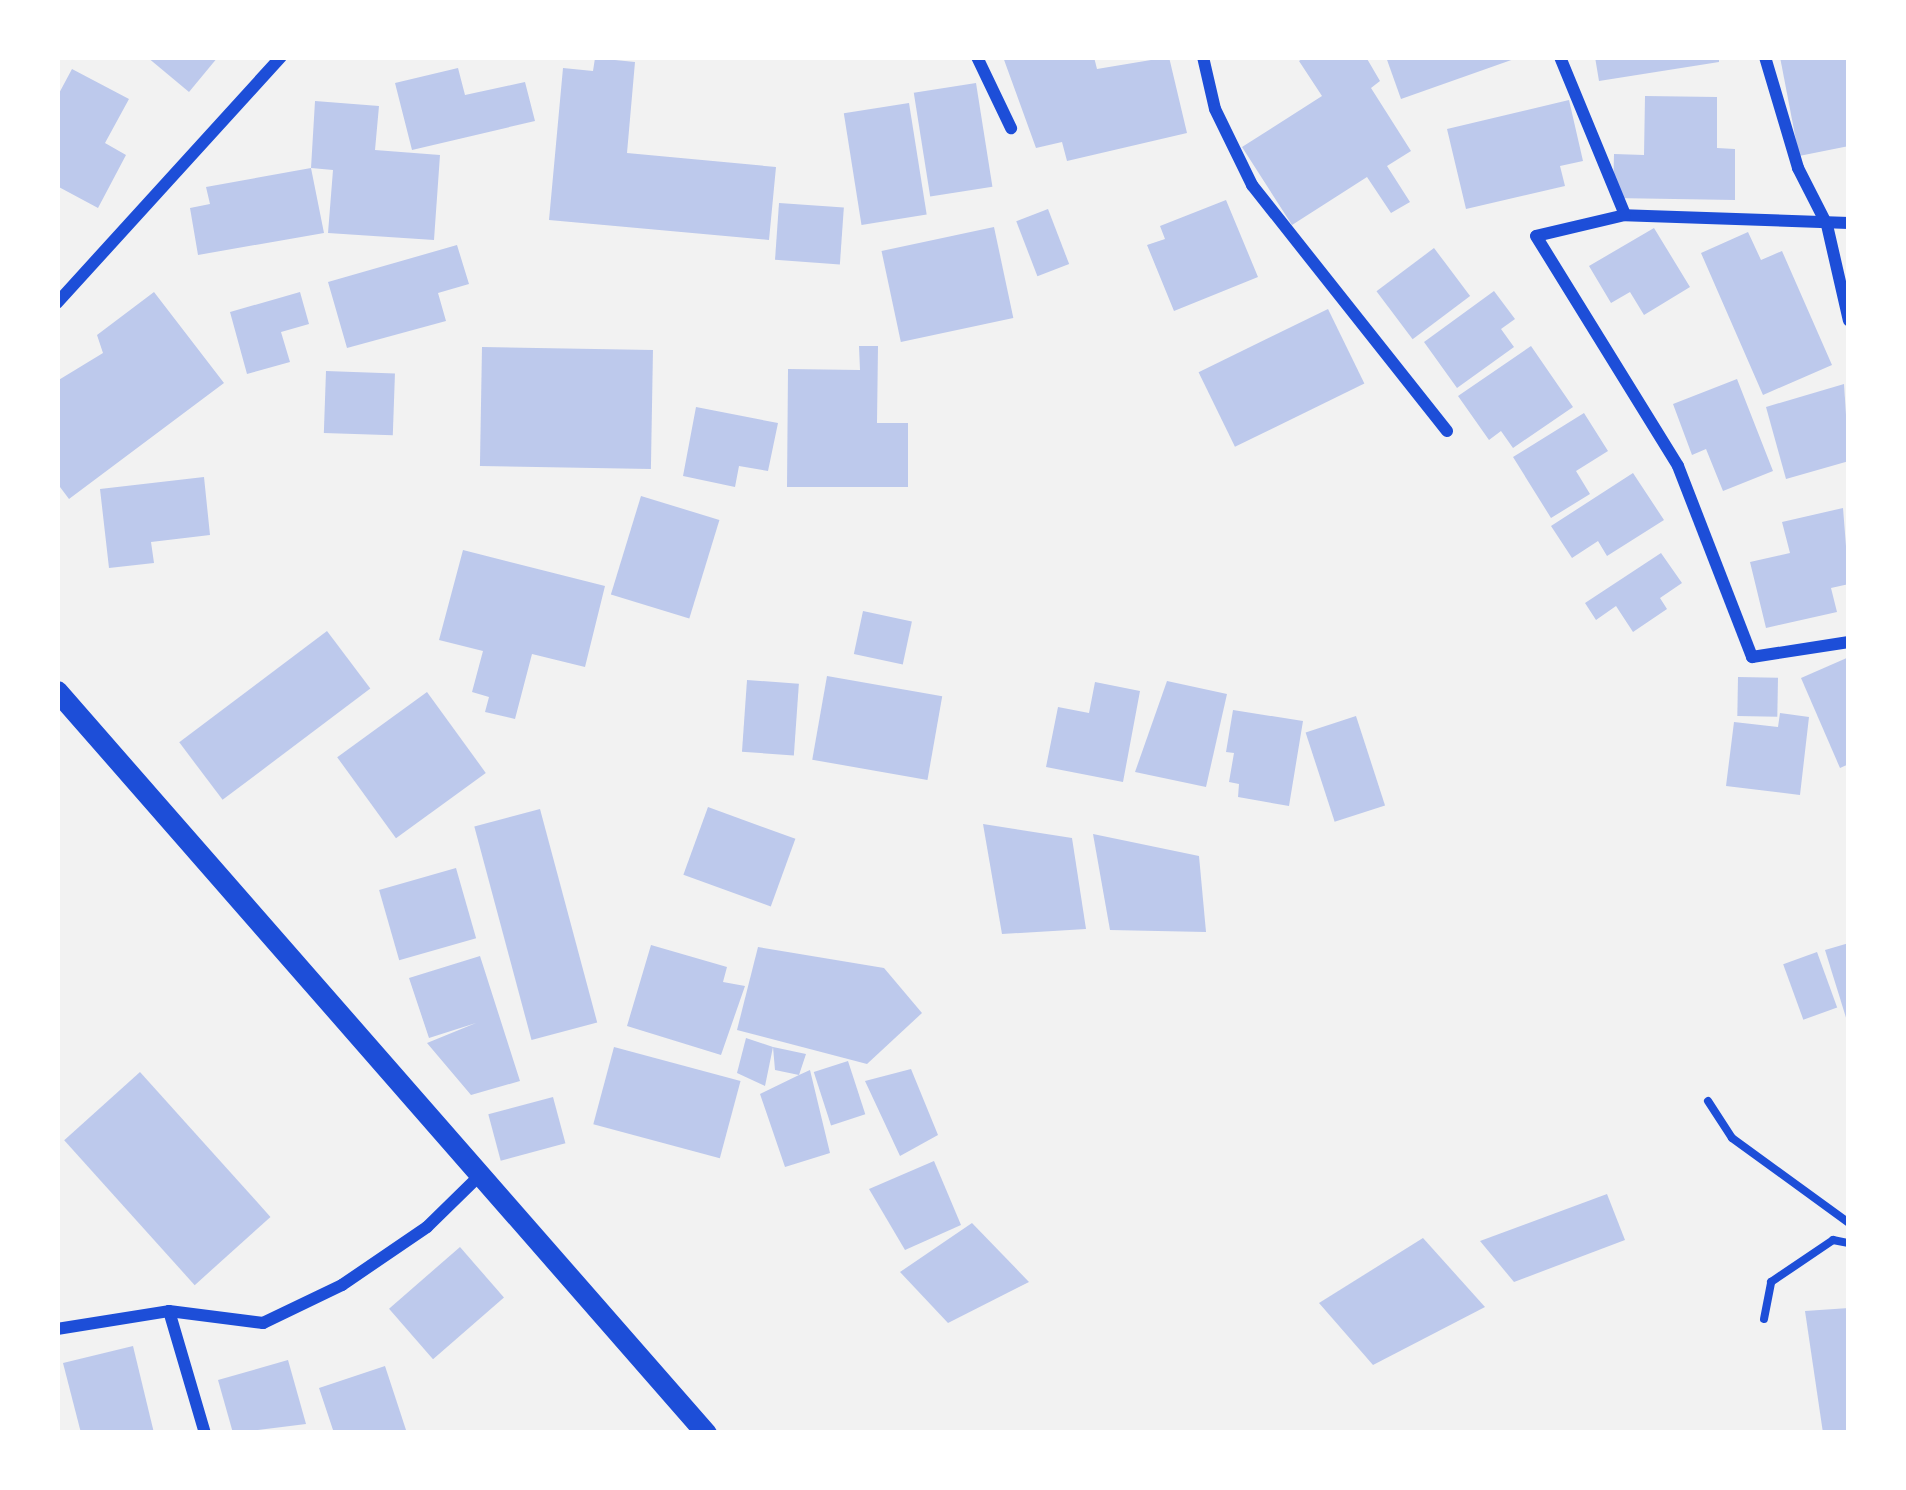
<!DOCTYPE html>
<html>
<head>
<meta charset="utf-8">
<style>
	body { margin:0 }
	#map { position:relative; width:1906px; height:1490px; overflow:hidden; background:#f2f2f2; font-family:"Alegreya Sans",sans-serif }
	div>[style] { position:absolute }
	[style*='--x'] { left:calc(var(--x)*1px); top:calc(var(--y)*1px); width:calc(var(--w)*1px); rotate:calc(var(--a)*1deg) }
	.building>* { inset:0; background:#bdc9ec; transform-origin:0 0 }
	.path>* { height:8px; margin:-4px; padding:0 4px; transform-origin:4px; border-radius:4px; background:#1d4ed8 }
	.minor>* { height:12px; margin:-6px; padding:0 6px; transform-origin:6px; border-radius:6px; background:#1d4ed8 }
	.tertiary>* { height:21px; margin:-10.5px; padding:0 10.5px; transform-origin:10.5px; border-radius:10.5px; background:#1d4ed8 }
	span { translate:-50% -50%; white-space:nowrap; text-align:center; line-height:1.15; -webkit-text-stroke:12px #fff; paint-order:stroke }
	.frame { position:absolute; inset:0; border:60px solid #fff; pointer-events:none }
</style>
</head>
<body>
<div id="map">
	<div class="building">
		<div style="clip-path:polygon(147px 57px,218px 57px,189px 92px)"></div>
		<div style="clip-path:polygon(1003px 57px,1094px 57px,1097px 69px,1169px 57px,1187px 133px,1067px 161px,1062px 142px,1036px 148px)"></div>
		<div style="clip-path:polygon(1305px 57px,1366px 57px,1380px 81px,1371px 88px,1411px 151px,1387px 166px,1410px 202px,1391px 213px,1367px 177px,1292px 225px,1242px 147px,1322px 96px,1299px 61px)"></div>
		<div style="clip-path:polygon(1386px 57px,1517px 57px,1517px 58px,1401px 99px)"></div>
		<div style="clip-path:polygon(1595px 57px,1719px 57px,1719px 62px,1599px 81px)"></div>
		<div style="clip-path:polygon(1780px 57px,1849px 57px,1849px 146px,1799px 156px)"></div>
		<div style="clip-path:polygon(595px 58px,635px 62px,627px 153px,776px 167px,769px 240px,549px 220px,563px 68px,593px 71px)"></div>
		<div style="clip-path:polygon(458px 68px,465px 95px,525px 82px,535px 121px,412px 150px,395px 83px)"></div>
		<div style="clip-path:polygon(72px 69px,129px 99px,105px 143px,126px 155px,98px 208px,57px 186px,57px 97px)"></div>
		<div style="left:976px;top:83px;width:105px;height:63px;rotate:81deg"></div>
		<div style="clip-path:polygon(1645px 96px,1717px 97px,1717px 148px,1735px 149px,1735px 200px,1613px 198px,1614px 154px,1644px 155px)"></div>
		<div style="clip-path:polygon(1569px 100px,1583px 161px,1560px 166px,1565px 186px,1466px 209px,1447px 129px)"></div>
		<div style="clip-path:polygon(315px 101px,379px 106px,375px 150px,440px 155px,434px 240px,328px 233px,333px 170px,311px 168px)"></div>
		<div style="left:909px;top:103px;width:113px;height:66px;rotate:81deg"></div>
		<div style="clip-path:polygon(311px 168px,324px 233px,198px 255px,190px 208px,210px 204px,206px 187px)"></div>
		<div style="clip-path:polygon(1226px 200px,1258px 277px,1174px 311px,1147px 245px,1165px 239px,1160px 226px)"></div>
		<div style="left:779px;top:203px;width:65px;height:57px;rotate:4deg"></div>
		<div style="left:1048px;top:209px;width:59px;height:34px;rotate:69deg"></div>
		<div style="left:994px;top:227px;width:93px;height:115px;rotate:78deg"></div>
		<div style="clip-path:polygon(1654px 228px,1690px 287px,1644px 315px,1630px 292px,1611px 303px,1589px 266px)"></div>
		<div style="clip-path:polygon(1748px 232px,1761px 260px,1782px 251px,1832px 365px,1763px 395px,1701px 253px)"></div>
		<div style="clip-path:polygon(457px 245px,469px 284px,438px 293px,446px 321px,347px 348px,328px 282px)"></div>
		<div style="left:1434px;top:248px;width:60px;height:72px;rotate:53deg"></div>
		<div style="clip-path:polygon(1494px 291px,1515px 319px,1501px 329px,1514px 347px,1457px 388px,1424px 342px)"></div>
		<div style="clip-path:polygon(154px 292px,224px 383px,69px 499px,57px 483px,57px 381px,103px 353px,97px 335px)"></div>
		<div style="clip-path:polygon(300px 292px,309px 324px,281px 332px,290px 362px,247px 374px,230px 312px)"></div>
		<div style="left:1328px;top:309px;width:83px;height:144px;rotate:64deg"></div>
		<div style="clip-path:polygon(859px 346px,878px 346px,877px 423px,908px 423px,908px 487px,787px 487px,788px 369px,860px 370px)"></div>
		<div style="clip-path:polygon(1531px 346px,1573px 407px,1513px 448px,1501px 431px,1489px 440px,1458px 396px)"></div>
		<div style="left:482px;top:347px;width:171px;height:119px;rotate:1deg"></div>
		<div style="left:326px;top:371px;width:69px;height:62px;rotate:2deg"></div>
		<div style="clip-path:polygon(1737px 379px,1773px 471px,1723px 491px,1706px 449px,1692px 455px,1673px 404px)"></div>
		<div style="clip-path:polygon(1844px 384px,1849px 461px,1786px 479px,1766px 407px)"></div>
		<div style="clip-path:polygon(696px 407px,778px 423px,768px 471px,739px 466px,735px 487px,683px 476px)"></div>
		<div style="clip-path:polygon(1584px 413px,1608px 451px,1576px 471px,1590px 494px,1551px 518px,1513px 457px)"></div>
		<div style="clip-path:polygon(1633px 473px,1664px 520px,1607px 556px,1598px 541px,1572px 558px,1551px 526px)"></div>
		<div style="clip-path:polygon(204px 477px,210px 535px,151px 542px,154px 563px,109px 568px,100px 489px)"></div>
		<div style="left:641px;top:496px;width:82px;height:103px;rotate:17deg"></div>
		<div style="clip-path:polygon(1843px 508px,1849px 584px,1831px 588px,1837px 612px,1766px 628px,1750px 562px,1790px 553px,1782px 522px)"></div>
		<div style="clip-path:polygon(463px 550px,605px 586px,585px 667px,532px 654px,515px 719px,485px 712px,489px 697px,472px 692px,483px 651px,439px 640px)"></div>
		<div style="clip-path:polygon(1661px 553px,1682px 583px,1660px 598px,1667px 609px,1633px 632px,1616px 606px,1596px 620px,1585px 603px)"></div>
		<div style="left:863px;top:611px;width:50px;height:44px;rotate:12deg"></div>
		<div style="left:327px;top:631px;width:72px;height:185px;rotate:53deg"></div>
		<div style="clip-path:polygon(1849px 657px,1849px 764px,1840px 768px,1801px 678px)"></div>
		<div style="left:827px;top:676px;width:117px;height:85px;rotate:10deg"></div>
		<div style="left:1738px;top:677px;width:40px;height:39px;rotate:1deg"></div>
		<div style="left:747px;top:680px;width:52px;height:72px;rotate:4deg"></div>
		<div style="clip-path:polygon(1167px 681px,1227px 694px,1206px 787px,1135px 772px)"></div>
		<div style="clip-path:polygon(1095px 682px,1140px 691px,1123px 782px,1046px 767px,1058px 707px,1089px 713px)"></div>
		<div style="left:427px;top:692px;width:100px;height:111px;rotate:54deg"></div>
		<div style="clip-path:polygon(1233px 710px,1303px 721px,1289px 806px,1238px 797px,1239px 784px,1229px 782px,1234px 753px,1226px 752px)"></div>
		<div style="clip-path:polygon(1780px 713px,1809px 717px,1800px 795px,1726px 786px,1734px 722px,1778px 727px)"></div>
		<div style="left:1356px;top:716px;width:94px;height:53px;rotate:72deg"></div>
		<div style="left:708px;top:807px;width:93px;height:72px;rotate:20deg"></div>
		<div style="left:540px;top:809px;width:221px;height:68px;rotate:75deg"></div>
		<div style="clip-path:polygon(983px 824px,1072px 838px,1086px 929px,1002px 934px)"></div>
		<div style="clip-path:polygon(1093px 834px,1199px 856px,1206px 932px,1110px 930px)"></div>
		<div style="left:456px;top:868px;width:73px;height:80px;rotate:74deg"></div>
		<div style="clip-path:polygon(1849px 943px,1849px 1023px,1848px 1024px,1825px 950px)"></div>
		<div style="clip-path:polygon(651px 945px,727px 967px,723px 982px,745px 986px,721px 1055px,627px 1026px)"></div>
		<div style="clip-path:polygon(758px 947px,884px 968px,922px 1013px,867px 1064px,737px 1030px)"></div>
		<div style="left:1817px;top:952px;width:59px;height:36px;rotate:70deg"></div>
		<div style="clip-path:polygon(480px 956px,520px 1081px,471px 1095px,427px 1043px,476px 1023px,429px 1038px,409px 978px)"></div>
		<div style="clip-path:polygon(746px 1038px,773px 1047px,765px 1086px,737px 1073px)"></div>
		<div style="left:614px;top:1047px;width:131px;height:80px;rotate:15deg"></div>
		<div style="clip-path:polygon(773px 1047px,806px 1054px,799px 1075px,810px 1070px,830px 1153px,785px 1167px,760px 1094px,799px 1075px,775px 1070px)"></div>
		<div style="left:848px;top:1061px;width:56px;height:36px;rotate:72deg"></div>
		<div style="clip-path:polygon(911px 1069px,938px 1135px,900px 1156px,865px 1081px)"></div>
		<div style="left:140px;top:1072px;width:195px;height:102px;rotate:48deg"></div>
		<div style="left:553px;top:1097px;width:48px;height:67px;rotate:75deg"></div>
		<div style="clip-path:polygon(934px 1161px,961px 1225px,905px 1250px,869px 1189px)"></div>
		<div style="clip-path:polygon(1607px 1194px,1625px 1240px,1514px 1282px,1480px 1241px)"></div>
		<div style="clip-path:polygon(972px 1223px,1029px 1282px,948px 1323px,900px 1272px)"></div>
		<div style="clip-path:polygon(1423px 1238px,1485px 1307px,1373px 1365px,1319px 1303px)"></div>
		<div style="left:460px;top:1247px;width:67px;height:94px;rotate:49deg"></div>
		<div style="clip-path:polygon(1849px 1308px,1849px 1433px,1823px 1433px,1805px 1311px)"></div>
		<div style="clip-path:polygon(133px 1346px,154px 1433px,81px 1433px,63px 1363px)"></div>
		<div style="clip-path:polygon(288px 1360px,306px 1424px,233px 1433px,218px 1380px)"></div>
		<div style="clip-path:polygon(385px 1366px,407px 1433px,334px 1433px,319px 1388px)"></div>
	</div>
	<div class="path">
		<div style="--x:1708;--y:1101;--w:44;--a:57"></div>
		<div style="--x:1732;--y:1138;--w:145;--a:36"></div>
		<div style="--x:1764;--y:1319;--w:38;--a:-79"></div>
		<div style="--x:1771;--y:1282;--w:75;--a:-34.1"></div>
		<div style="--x:1833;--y:1240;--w:16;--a:11"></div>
	</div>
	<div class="minor">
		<div style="--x:977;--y:57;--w:79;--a:64.4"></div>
		<div style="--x:1203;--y:57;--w:53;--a:77"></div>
		<div style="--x:1215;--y:109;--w:85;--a:64"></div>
		<div style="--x:1252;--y:185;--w:314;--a:51.6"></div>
		<div style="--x:1560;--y:57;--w:171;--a:67.6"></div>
		<div style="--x:1765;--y:57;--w:116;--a:73.4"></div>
		<div style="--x:1798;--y:168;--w:64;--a:63"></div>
		<div style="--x:1827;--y:225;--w:98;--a:77.1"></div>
		<div style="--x:1849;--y:223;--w:224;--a:-178"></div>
		<div style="--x:1625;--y:215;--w:91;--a:166.7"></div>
		<div style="--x:1536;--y:236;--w:270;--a:58.3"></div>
		<div style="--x:1678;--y:466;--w:205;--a:68.8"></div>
		<div style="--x:1752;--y:657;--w:98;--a:-8.8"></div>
		<div style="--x:57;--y:303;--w:333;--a:-47.7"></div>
		<div style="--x:169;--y:1311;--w:127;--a:73.6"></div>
		<div style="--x:57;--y:1329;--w:113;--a:-9.1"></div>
		<div style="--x:169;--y:1311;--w:95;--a:7.3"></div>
		<div style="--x:263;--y:1323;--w:88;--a:-25.7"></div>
		<div style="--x:342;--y:1285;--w:103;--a:-34.3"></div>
		<div style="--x:427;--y:1227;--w:69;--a:-44.4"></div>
	</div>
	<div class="tertiary">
		<div style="--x:57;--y:691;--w:986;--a:48.83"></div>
	</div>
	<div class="frame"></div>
</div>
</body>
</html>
